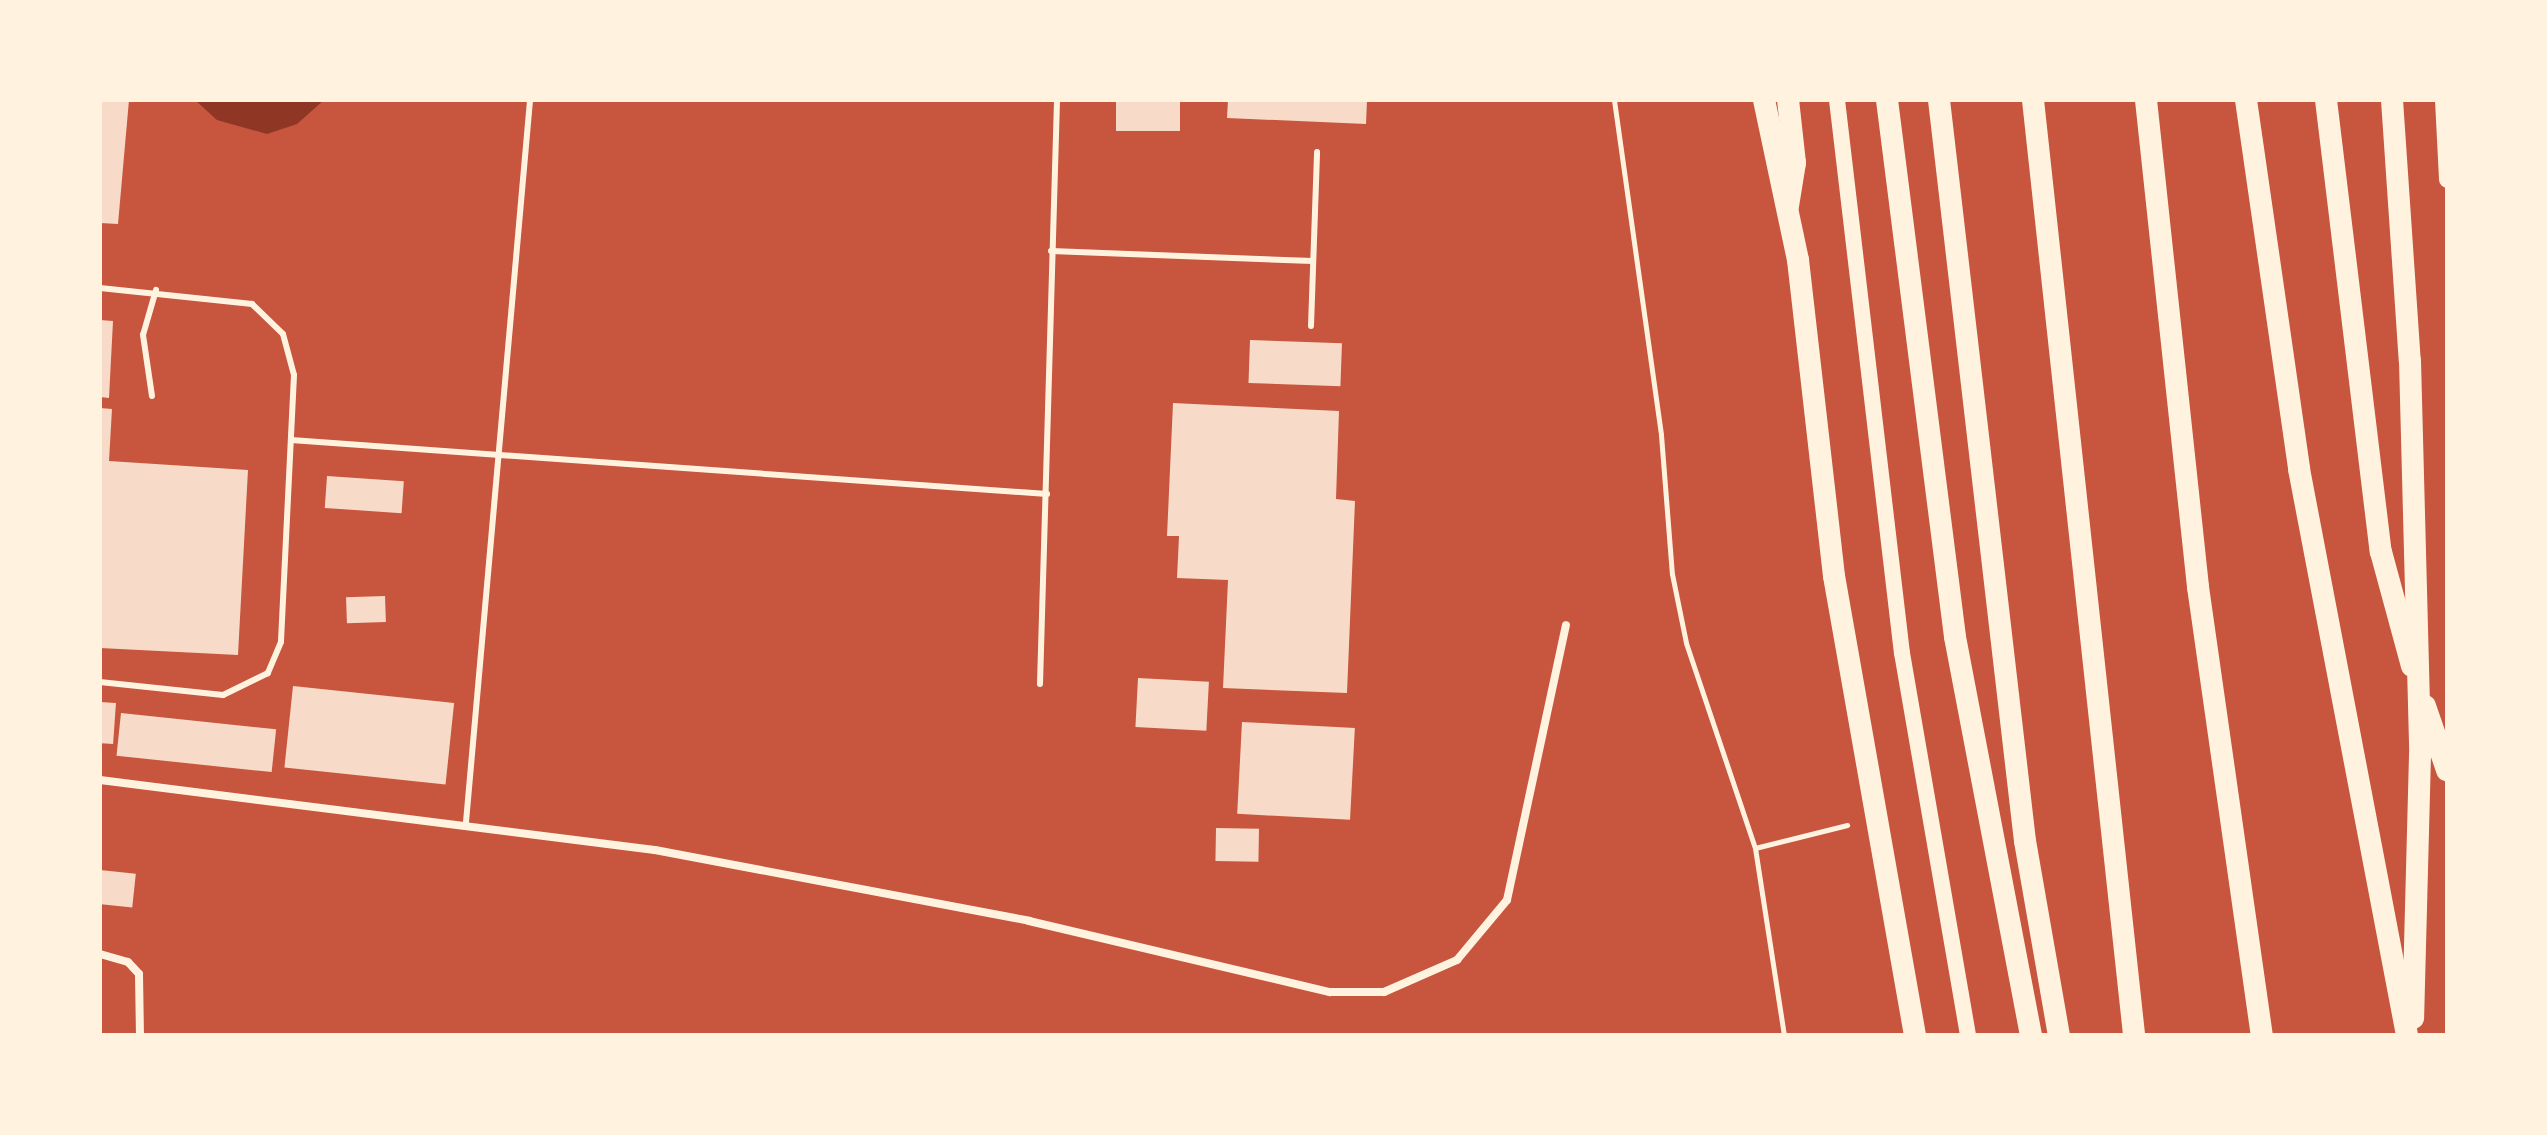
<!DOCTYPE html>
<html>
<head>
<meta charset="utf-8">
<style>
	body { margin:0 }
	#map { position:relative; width:2547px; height:1135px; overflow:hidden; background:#c8553d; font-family:"Asap Condensed",sans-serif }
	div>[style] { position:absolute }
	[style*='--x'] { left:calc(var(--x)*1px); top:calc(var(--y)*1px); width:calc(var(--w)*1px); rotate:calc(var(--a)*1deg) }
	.water>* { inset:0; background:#8f3625 }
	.building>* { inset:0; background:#f7dbc8; transform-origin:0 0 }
	.path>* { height:5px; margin:-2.5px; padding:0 2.5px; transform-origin:2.5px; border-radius:2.5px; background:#fff3e0 }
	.service>* { height:6px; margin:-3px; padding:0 3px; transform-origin:3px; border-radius:3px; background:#fff3e0 }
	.minor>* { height:8px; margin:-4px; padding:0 4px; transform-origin:4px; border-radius:4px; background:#fff3e0 }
	.secondary>* { height:16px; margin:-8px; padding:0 8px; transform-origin:8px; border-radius:8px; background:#fff3e0 }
	.trunk>* { height:22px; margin:-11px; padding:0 11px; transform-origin:11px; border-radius:11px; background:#fff3e0 }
	span { translate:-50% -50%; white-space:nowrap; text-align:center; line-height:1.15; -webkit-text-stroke:7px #fff3e0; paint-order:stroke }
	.frame { position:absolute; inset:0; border:102px solid #fff3e0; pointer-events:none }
</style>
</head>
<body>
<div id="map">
	<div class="water">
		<div style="clip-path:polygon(195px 100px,324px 100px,297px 124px,267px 134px,217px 120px)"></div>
	</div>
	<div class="building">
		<div style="clip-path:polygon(100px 100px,129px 100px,118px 224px,100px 223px)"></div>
		<div style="left:1116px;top:100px;width:64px;height:31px"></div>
		<div style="clip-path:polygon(1228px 100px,1367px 100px,1366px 124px,1227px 118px)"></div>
		<div style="clip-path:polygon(100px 320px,113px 321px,109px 398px,100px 397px)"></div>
		<div style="left:1250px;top:340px;width:92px;height:43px;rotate:2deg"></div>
		<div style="clip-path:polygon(1173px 403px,1339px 411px,1336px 499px,1355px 501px,1347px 693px,1223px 688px,1228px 580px,1177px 578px,1179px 536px,1167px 536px)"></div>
		<div style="clip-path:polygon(100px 408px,112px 409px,109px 461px,248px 470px,238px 655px,100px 648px)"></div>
		<div style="left:327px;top:476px;width:77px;height:32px;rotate:4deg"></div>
		<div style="left:385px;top:596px;width:26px;height:39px;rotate:88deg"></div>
		<div style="left:1138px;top:678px;width:71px;height:49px;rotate:3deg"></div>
		<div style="left:293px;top:686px;width:162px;height:82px;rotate:6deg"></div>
		<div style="left:100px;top:702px;width:16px;height:41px;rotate:4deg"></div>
		<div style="left:121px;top:713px;width:156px;height:43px;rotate:6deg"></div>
		<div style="left:1242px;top:722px;width:113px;height:92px;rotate:3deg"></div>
		<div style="left:1216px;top:828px;width:43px;height:33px;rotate:1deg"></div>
		<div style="left:100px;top:870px;width:36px;height:34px;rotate:6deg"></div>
	</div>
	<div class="path">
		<div style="--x:1614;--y:100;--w:338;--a:82"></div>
		<div style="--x:1661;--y:435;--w:139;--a:85.5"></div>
		<div style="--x:1672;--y:574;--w:70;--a:78.5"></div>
		<div style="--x:1686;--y:643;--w:216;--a:71.4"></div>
		<div style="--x:1755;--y:848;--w:189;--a:81.2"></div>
		<div style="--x:1755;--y:848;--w:95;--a:-14"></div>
	</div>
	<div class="service">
		<div style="--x:1051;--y:251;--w:262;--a:2.2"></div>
		<div style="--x:100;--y:288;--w:153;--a:6"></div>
		<div style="--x:252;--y:304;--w:43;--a:44.1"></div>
		<div style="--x:283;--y:334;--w:42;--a:75"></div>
		<div style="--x:294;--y:375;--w:267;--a:92.8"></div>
		<div style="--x:281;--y:642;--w:34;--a:113"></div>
		<div style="--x:268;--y:673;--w:50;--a:153.9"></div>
		<div style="--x:223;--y:695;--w:124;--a:-174"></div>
		<div style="--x:1311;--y:326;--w:174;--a:-88"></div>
		<div style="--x:152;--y:396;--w:62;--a:-98.4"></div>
		<div style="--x:143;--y:335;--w:47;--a:-73.9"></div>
		<div style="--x:291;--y:440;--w:758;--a:4.09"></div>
		<div style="--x:1040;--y:684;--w:584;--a:-88.33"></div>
		<div style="--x:466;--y:822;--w:725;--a:-84.93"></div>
	</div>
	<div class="minor">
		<div style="--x:100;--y:780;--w:559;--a:7.19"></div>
		<div style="--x:655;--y:850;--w:381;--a:10.7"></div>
		<div style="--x:1029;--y:921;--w:309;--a:13.3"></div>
		<div style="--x:1330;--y:992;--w:54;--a:0"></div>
		<div style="--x:1384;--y:992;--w:80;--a:-23.7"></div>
		<div style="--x:1457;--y:960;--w:78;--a:-50.2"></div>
		<div style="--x:1507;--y:900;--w:281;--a:-77.9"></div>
		<div style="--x:100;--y:954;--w:29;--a:16"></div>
		<div style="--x:128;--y:962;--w:16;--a:47"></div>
		<div style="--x:139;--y:974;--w:61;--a:89.1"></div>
	</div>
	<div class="secondary">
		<div style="--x:1837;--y:100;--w:557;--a:83.3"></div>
		<div style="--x:1902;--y:653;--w:388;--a:80.2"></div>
		<div style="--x:2443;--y:100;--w:80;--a:87.1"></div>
	</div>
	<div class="trunk">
		<div style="--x:1764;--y:100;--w:164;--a:78"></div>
		<div style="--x:1798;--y:260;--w:318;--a:83.5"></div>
		<div style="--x:1834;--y:576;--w:466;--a:80"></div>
		<div style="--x:1887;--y:100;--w:541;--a:82.78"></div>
		<div style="--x:1955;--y:637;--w:405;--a:79.2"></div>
		<div style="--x:1939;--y:100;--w:746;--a:83.38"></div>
		<div style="--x:2025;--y:841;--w:197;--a:80.1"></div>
		<div style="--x:2033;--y:100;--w:940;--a:83.83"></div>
		<div style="--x:2146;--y:100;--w:490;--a:83.9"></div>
		<div style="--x:2198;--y:587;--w:453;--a:81.9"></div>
		<div style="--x:2246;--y:100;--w:373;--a:81.8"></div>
		<div style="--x:2299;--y:469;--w:576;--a:79.2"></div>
		<div style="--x:2326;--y:100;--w:455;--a:83.1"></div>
		<div style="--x:2381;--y:552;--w:118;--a:74.8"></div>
		<div style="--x:2392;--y:100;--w:262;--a:86.1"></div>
		<div style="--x:2410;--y:361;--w:394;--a:88.5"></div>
		<div style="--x:2420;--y:755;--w:263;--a:91.5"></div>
		<div style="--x:1788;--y:206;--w:44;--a:-80.8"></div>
		<div style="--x:1795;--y:163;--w:63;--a:-96.3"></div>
		<div style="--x:2425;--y:706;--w:68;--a:71"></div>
	</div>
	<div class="frame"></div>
</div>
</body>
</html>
